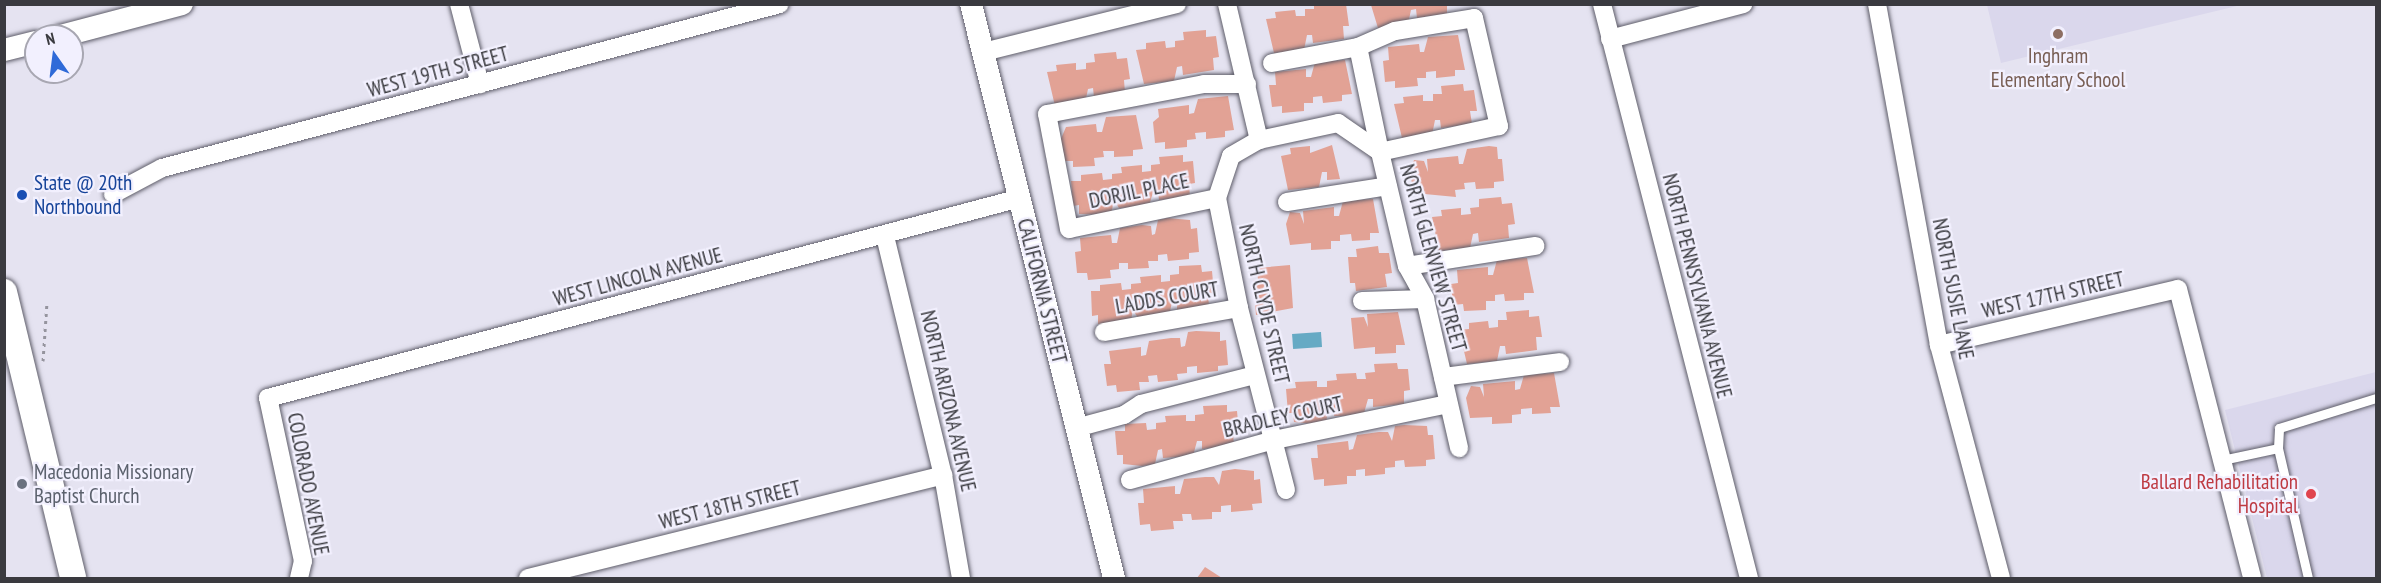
<!DOCTYPE html>
<html>
<head>
<meta charset="utf-8">
<style>
	body { margin:0 }
	#map { position:relative; width:2381px; height:583px; overflow:hidden; background:#e5e3f1; font-family:"PT Sans Narrow",sans-serif }
	div>[style] { position:absolute }
	[style*='--x'] { left:calc(var(--x)*1px); top:calc(var(--y)*1px); width:calc(var(--w)*1px); rotate:calc(var(--a)*1deg) }
	.built>* { inset:0; background:#dad7ec }
	.water>* { inset:0; background:#66aac4; transform-origin:0 0 }
	.building>* { inset:0; background:#e2a295 }
	.path>* { height:3px; margin-top:-1.5px; transform-origin:0; background:repeating-linear-gradient(90deg,#95949e 0 3px,transparent 0 7.5px) }
	.roads { filter:drop-shadow(0 0 2px #5e5d69) drop-shadow(0 0 2px #5e5d69) }
	.service>* { height:9px; margin:-4.5px; padding:0 4.5px; transform-origin:4.5px; border-radius:4.5px; background:#fff }
	.minor>* { height:18px; margin:-9px; padding:0 9px; transform-origin:9px; border-radius:9px; background:#fff }
	.tertiary>* { height:22px; margin:-11px; padding:0 11px; transform-origin:11px; border-radius:11px; background:#fff }
	.secondary>* { height:26px; margin:-13px; padding:0 13px; transform-origin:13px; border-radius:13px; background:#fff }
	.dots>* { width:16px; height:16px; translate:-50% -50%; box-sizing:border-box; border:3px solid #f2f0fe; border-radius:50% }
	span { translate:-50% -50%; white-space:nowrap; text-align:center; line-height:1.15; -webkit-text-stroke:4.5px #f2f0fe; paint-order:stroke }
	.education-label { font-size:21px; color:#785e54 }
	.street-label { font-size:21px; color:#3a3a3f }
	.transit-label { font-size:21px; color:#164399 }
	.left { translate:0 -50%; text-align:left }
	.worship-label { font-size:21px; color:#5b616d }
	.health-label { font-size:21px; color:#be3a42 }
	.right { translate:-100% -50%; text-align:right }
	.frame { position:absolute; inset:0; border:6px solid #3a3a3f; pointer-events:none }
	.north { position:absolute; left:24px; top:24px; width:60px; height:60px; box-sizing:border-box; background:#f2f0fe; border:2px solid #a8a7b2; border-radius:50%; rotate:346deg; font-size:16px; font-weight:700; line-height:24px; text-align:center; color:#3a3a3f }
	.north::after { content:''; display:block; margin:auto; width:21px; height:27px; background:#2f6ad8; clip-path:polygon(50% 0,100% 100%,50% 72%,0 100%) }
</style>
</head>
<body>
<div id="map">
	<div class="built">
		<div style="clip-path:polygon(1987px 5px,1987px 4px,2241px 5px,2001px 63px)"></div>
		<div style="clip-path:polygon(2376px 372px,2376px 578px,2267px 578px,2225px 410px)"></div>
	</div>
	<div class="water">
		<div style="left:1321px;top:332px;width:15px;height:29px;rotate:86deg"></div>
	</div>
	<div class="building">
		<div style="clip-path:polygon(1314px 4px,1346px 4px,1349px 26px,1343px 26px,1344px 39px,1313px 43px,1312px 35px,1307px 35px,1304px 50px,1274px 53px,1266px 19px,1276px 18px,1275px 12px,1295px 10px,1296px 16px,1305px 16px,1305px 9px,1314px 9px)"></div>
		<div style="clip-path:polygon(1371px 5px,1447px 5px,1447px 14px,1417px 18px,1416px 9px,1411px 10px,1408px 24px,1378px 28px)"></div>
		<div style="clip-path:polygon(1206px 30px,1206px 37px,1216px 36px,1219px 57px,1213px 58px,1214px 70px,1183px 75px,1182px 66px,1177px 67px,1174px 81px,1144px 84px,1136px 50px,1146px 49px,1146px 43px,1165px 41px,1166px 48px,1175px 47px,1175px 41px,1184px 40px,1183px 32px)"></div>
		<div style="clip-path:polygon(1458px 35px,1465px 70px,1455px 70px,1455px 76px,1436px 78px,1436px 71px,1426px 72px,1426px 78px,1417px 78px,1418px 86px,1395px 88px,1395px 81px,1385px 82px,1383px 61px,1389px 60px,1388px 47px,1419px 44px,1420px 52px,1424px 52px,1428px 37px)"></div>
		<div style="clip-path:polygon(1116px 52px,1117px 59px,1127px 58px,1130px 79px,1124px 80px,1125px 93px,1094px 97px,1093px 88px,1088px 89px,1085px 103px,1055px 106px,1047px 72px,1057px 71px,1056px 65px,1076px 63px,1076px 70px,1086px 69px,1086px 63px,1095px 62px,1094px 54px)"></div>
		<div style="clip-path:polygon(1345px 60px,1352px 94px,1342px 95px,1342px 101px,1323px 103px,1322px 96px,1313px 97px,1313px 103px,1304px 103px,1304px 111px,1282px 113px,1282px 106px,1272px 107px,1269px 85px,1276px 85px,1275px 72px,1306px 69px,1306px 77px,1311px 77px,1315px 62px)"></div>
		<div style="clip-path:polygon(1463px 84px,1464px 91px,1474px 90px,1477px 111px,1470px 111px,1472px 124px,1441px 128px,1440px 120px,1435px 120px,1432px 135px,1402px 138px,1394px 104px,1404px 103px,1403px 97px,1423px 95px,1423px 101px,1433px 101px,1433px 94px,1442px 94px,1441px 86px)"></div>
		<div style="clip-path:polygon(1228px 96px,1234px 130px,1225px 131px,1225px 137px,1206px 139px,1206px 132px,1195px 133px,1196px 139px,1187px 140px,1187px 147px,1165px 149px,1165px 142px,1155px 143px,1153px 122px,1159px 117px,1158px 109px,1189px 105px,1189px 114px,1194px 113px,1198px 99px)"></div>
		<div style="clip-path:polygon(1136px 115px,1143px 149px,1133px 150px,1133px 156px,1114px 157px,1114px 151px,1103px 151px,1104px 157px,1094px 158px,1095px 166px,1073px 167px,1073px 161px,1063px 161px,1060px 141px,1066px 127px,1096px 124px,1097px 132px,1102px 132px,1106px 117px)"></div>
		<div style="clip-path:polygon(1332px 145px,1340px 179px,1327px 180px,1327px 172px,1322px 172px,1319px 187px,1288px 190px,1281px 156px,1291px 154px,1290px 148px,1310px 146px,1310px 153px)"></div>
		<div style="clip-path:polygon(1489px 146px,1497px 147px,1498px 159px,1502px 159px,1504px 181px,1494px 182px,1494px 188px,1476px 189px,1475px 182px,1464px 183px,1465px 189px,1455px 190px,1456px 197px,1414px 193px,1410px 173px,1414px 160px,1424px 161px,1428px 172px,1427px 159px,1458px 156px,1459px 164px,1463px 164px,1467px 149px)"></div>
		<div style="clip-path:polygon(1183px 155px,1183px 162px,1193px 161px,1195px 183px,1189px 184px,1190px 197px,1159px 200px,1158px 191px,1153px 192px,1149px 206px,1119px 208px,1114px 200px,1111px 215px,1079px 214px,1079px 205px,1073px 206px,1071px 181px,1081px 181px,1081px 175px,1102px 173px,1103px 180px,1112px 179px,1112px 174px,1122px 173px,1121px 167px,1142px 165px,1142px 172px,1151px 171px,1151px 165px,1160px 164px,1159px 157px)"></div>
		<div style="clip-path:polygon(1501px 197px,1502px 204px,1512px 203px,1515px 224px,1508px 225px,1509px 238px,1479px 242px,1478px 233px,1473px 234px,1470px 248px,1439px 251px,1432px 217px,1442px 216px,1441px 210px,1461px 208px,1461px 215px,1471px 214px,1470px 208px,1479px 207px,1479px 199px)"></div>
		<div style="clip-path:polygon(1373px 199px,1379px 233px,1370px 233px,1370px 240px,1352px 241px,1351px 234px,1340px 235px,1340px 241px,1331px 241px,1331px 249px,1311px 250px,1311px 243px,1290px 245px,1286px 224px,1290px 212px,1300px 213px,1304px 224px,1303px 211px,1334px 207px,1334px 216px,1339px 216px,1343px 201px)"></div>
		<div style="clip-path:polygon(1167px 218px,1190px 220px,1191px 229px,1197px 228px,1199px 252px,1189px 253px,1189px 259px,1168px 261px,1167px 254px,1158px 255px,1158px 261px,1148px 261px,1149px 268px,1128px 269px,1128px 263px,1119px 263px,1119px 269px,1110px 270px,1111px 278px,1088px 280px,1087px 273px,1077px 273px,1075px 252px,1081px 251px,1080px 238px,1111px 235px,1112px 243px,1117px 243px,1120px 228px,1142px 225px,1151px 226px,1152px 235px,1155px 234px,1158px 220px)"></div>
		<div style="clip-path:polygon(1378px 246px,1379px 253px,1389px 253px,1392px 273px,1385px 274px,1387px 287px,1356px 291px,1355px 283px,1350px 283px,1348px 257px,1357px 257px,1356px 249px)"></div>
		<div style="clip-path:polygon(1527px 258px,1534px 293px,1524px 293px,1524px 300px,1505px 301px,1504px 294px,1495px 295px,1495px 301px,1486px 301px,1486px 310px,1464px 311px,1463px 304px,1453px 305px,1451px 284px,1458px 283px,1457px 270px,1488px 267px,1488px 275px,1493px 275px,1497px 260px)"></div>
		<div style="clip-path:polygon(1201px 265px,1202px 272px,1212px 271px,1214px 293px,1208px 293px,1209px 306px,1177px 310px,1177px 301px,1172px 302px,1169px 316px,1138px 318px,1133px 310px,1130px 325px,1098px 324px,1098px 315px,1092px 316px,1091px 291px,1100px 291px,1100px 285px,1121px 283px,1122px 290px,1131px 289px,1131px 284px,1141px 283px,1140px 277px,1161px 275px,1161px 282px,1170px 281px,1170px 275px,1179px 274px,1179px 266px)"></div>
		<div style="clip-path:polygon(1290px 265px,1293px 308px,1256px 315px,1253px 281px,1258px 280px,1257px 268px)"></div>
		<div style="clip-path:polygon(1529px 310px,1529px 317px,1539px 316px,1542px 337px,1536px 337px,1537px 350px,1506px 354px,1505px 346px,1500px 346px,1497px 361px,1467px 364px,1459px 330px,1469px 329px,1469px 323px,1488px 321px,1489px 328px,1498px 327px,1498px 320px,1507px 320px,1506px 312px)"></div>
		<div style="clip-path:polygon(1398px 312px,1405px 345px,1396px 345px,1396px 353px,1375px 354px,1375px 347px,1354px 349px,1351px 318px,1364px 317px,1368px 327px,1367px 314px)"></div>
		<div style="clip-path:polygon(1196px 331px,1220px 332px,1220px 341px,1226px 340px,1228px 365px,1218px 366px,1218px 371px,1197px 373px,1197px 366px,1187px 367px,1187px 373px,1177px 374px,1178px 380px,1158px 382px,1157px 375px,1148px 376px,1149px 382px,1139px 382px,1140px 390px,1117px 392px,1116px 385px,1107px 386px,1104px 364px,1111px 364px,1109px 351px,1141px 347px,1141px 356px,1146px 355px,1149px 341px,1171px 338px,1180px 338px,1181px 347px,1185px 346px,1188px 332px)"></div>
		<div style="clip-path:polygon(1397px 363px,1398px 369px,1408px 369px,1410px 390px,1404px 391px,1404px 404px,1373px 407px,1373px 399px,1368px 399px,1364px 413px,1343px 416px,1334px 416px,1333px 407px,1329px 407px,1326px 422px,1313px 424px,1294px 422px,1293px 413px,1288px 413px,1286px 389px,1296px 388px,1295px 382px,1317px 381px,1317px 387px,1327px 387px,1327px 381px,1337px 380px,1336px 374px,1356px 373px,1357px 379px,1366px 379px,1365px 373px,1375px 372px,1374px 364px)"></div>
		<div style="clip-path:polygon(1554px 373px,1560px 407px,1550px 407px,1551px 413px,1532px 414px,1532px 408px,1521px 409px,1521px 414px,1512px 415px,1512px 423px,1492px 424px,1492px 417px,1470px 418px,1466px 398px,1471px 386px,1480px 387px,1484px 397px,1483px 384px,1515px 381px,1515px 390px,1520px 389px,1524px 375px)"></div>
		<div style="clip-path:polygon(1227px 405px,1227px 412px,1237px 411px,1239px 433px,1233px 433px,1234px 446px,1202px 449px,1202px 441px,1197px 441px,1193px 456px,1163px 458px,1162px 449px,1158px 450px,1155px 464px,1142px 466px,1123px 464px,1123px 455px,1117px 455px,1115px 431px,1125px 431px,1125px 424px,1146px 423px,1147px 430px,1156px 429px,1156px 423px,1166px 422px,1165px 416px,1186px 415px,1186px 421px,1195px 421px,1195px 415px,1204px 414px,1203px 406px)"></div>
		<div style="clip-path:polygon(1404px 425px,1427px 426px,1428px 435px,1433px 435px,1435px 459px,1426px 460px,1426px 466px,1405px 467px,1404px 460px,1395px 461px,1395px 467px,1385px 468px,1385px 474px,1365px 476px,1365px 469px,1356px 470px,1356px 476px,1347px 476px,1347px 484px,1324px 486px,1324px 479px,1314px 480px,1311px 458px,1318px 458px,1317px 445px,1348px 441px,1349px 450px,1353px 449px,1357px 435px,1379px 432px,1388px 432px,1392px 441px,1395px 426px)"></div>
		<div style="clip-path:polygon(1235px 469px,1254px 471px,1254px 480px,1260px 479px,1262px 503px,1252px 504px,1253px 510px,1231px 512px,1231px 505px,1221px 506px,1221px 512px,1212px 512px,1212px 519px,1192px 520px,1191px 514px,1182px 514px,1183px 521px,1173px 521px,1174px 529px,1151px 531px,1150px 524px,1140px 525px,1138px 503px,1144px 503px,1143px 489px,1175px 486px,1175px 494px,1180px 494px,1184px 479px,1205px 477px,1214px 477px,1219px 485px,1222px 471px)"></div>
		<div style="clip-path:polygon(1205px 567px,1222px 578px,1197px 578px)"></div>
	</div>
	<div class="path">
		<div style="--x:43;--y:361;--w:59;--a:-86.1"></div>
	</div>
	<div class="roads">
		<div class="service">
			<div style="--x:2222;--y:460;--w:57;--a:-12.1"></div>
			<div style="--x:2308;--y:578;--w:133;--a:-103"></div>
			<div style="--x:2278;--y:448;--w:20;--a:-87"></div>
			<div style="--x:2279;--y:428;--w:102;--a:-17.2"></div>
		</div>
		<div class="minor">
			<div style="--x:459;--y:4;--w:83;--a:75.3"></div>
			<div style="--x:1227;--y:4;--w:140;--a:76.8"></div>
			<div style="--x:1602;--y:4;--w:593;--a:75.64"></div>
			<div style="--x:1877;--y:4;--w:347;--a:79.7"></div>
			<div style="--x:1939;--y:345;--w:241;--a:75.1"></div>
			<div style="--x:1610;--y:39;--w:138;--a:-14.7"></div>
			<div style="--x:983;--y:52;--w:200;--a:-13.9"></div>
			<div style="--x:1272;--y:63;--w:87;--a:-10.5"></div>
			<div style="--x:1358;--y:47;--w:40;--a:-23.4"></div>
			<div style="--x:1395;--y:31;--w:80;--a:-9.3"></div>
			<div style="--x:1474;--y:18;--w:111;--a:77"></div>
			<div style="--x:1499;--y:126;--w:122;--a:167.7"></div>
			<div style="--x:1380;--y:152;--w:107;--a:-101.8"></div>
			<div style="--x:113;--y:194;--w:55;--a:-28"></div>
			<div style="--x:162;--y:168;--w:639;--a:-14.86"></div>
			<div style="--x:1217;--y:198;--w:151;--a:168.2"></div>
			<div style="--x:1069;--y:229;--w:117;--a:-100.8"></div>
			<div style="--x:1047;--y:114;--w:160;--a:-10.8"></div>
			<div style="--x:1204;--y:84;--w:43;--a:0"></div>
			<div style="--x:1287;--y:202;--w:102;--a:-9"></div>
			<div style="--x:885;--y:236;--w:246;--a:76.4"></div>
			<div style="--x:943;--y:475;--w:105;--a:80.1"></div>
			<div style="--x:1407;--y:266;--w:130;--a:-8.9"></div>
			<div style="--x:1362;--y:301;--w:63;--a:-1.8"></div>
			<div style="--x:1104;--y:332;--w:137;--a:-10.1"></div>
			<div style="--x:1939;--y:345;--w:245;--a:-13.2"></div>
			<div style="--x:2178;--y:289;--w:298;--a:75.6"></div>
			<div style="--x:1443;--y:377;--w:118;--a:-7.3"></div>
			<div style="--x:1076;--y:428;--w:50;--a:-15.2"></div>
			<div style="--x:1124;--y:415;--w:20;--a:-33"></div>
			<div style="--x:1141;--y:404;--w:118;--a:-14.3"></div>
			<div style="--x:1130;--y:480;--w:149;--a:-15.5"></div>
			<div style="--x:1274;--y:440;--w:178;--a:-11.7"></div>
			<div style="--x:1286;--y:490;--w:188;--a:-104.5"></div>
			<div style="--x:1239;--y:308;--w:112;--a:-101.3"></div>
			<div style="--x:1217;--y:198;--w:44;--a:-71.6"></div>
			<div style="--x:1231;--y:156;--w:32;--a:-30"></div>
			<div style="--x:1259;--y:140;--w:81;--a:-12.1"></div>
			<div style="--x:1338;--y:123;--w:51;--a:34.6"></div>
			<div style="--x:1380;--y:152;--w:117;--a:76.7"></div>
			<div style="--x:1407;--y:266;--w:38;--a:61"></div>
			<div style="--x:1425;--y:299;--w:153;--a:77.1"></div>
			<div style="--x:299;--y:578;--w:17;--a:-77"></div>
			<div style="--x:303;--y:561;--w:167;--a:-102.1"></div>
			<div style="--x:268;--y:398;--w:778;--a:-14.89"></div>
			<div style="--x:528;--y:578;--w:428;--a:-13.9"></div>
		</div>
		<div class="tertiary">
			<div style="--x:971;--y:4;--w:592;--a:76.01"></div>
			<div style="--x:61;--y:36;--w:125;--a:-14.8"></div>
			<div style="--x:4;--y:50;--w:33;--a:-14"></div>
		</div>
		<div class="secondary">
			<div style="--x:4;--y:292;--w:294;--a:76.4"></div>
		</div>
	</div>
	<div class="dots">
		<div style="left:2058px;top:34px;background:#8d6e63"></div>
		<div style="left:22px;top:195px;background:#1a4fb4"></div>
		<div style="left:22px;top:484px;background:#6b7280"></div>
		<div style="left:2311px;top:494px;background:#e0444e"></div>
	</div>
	<div class="education-label">
		<span style="left:2058px;top:68px">Inghram<br>Elementary School</span>
	</div>
	<div class="street-label">
		<span style="left:438px;top:72px;rotate:-15deg">WEST 19TH STREET</span>
		<span style="left:1139px;top:191px;rotate:-12deg">DORJIL PLACE</span>
		<span style="left:1433px;top:258px;rotate:74deg">NORTH GLENVIEW STREET</span>
		<span style="left:638px;top:277px;rotate:-15deg">WEST LINCOLN AVENUE</span>
		<span style="left:1697px;top:286px;rotate:76deg">NORTH PENNSYLVANIA AVENUE</span>
		<span style="left:1953px;top:289px;rotate:79deg">NORTH SUSIE LANE</span>
		<span style="left:1042px;top:291px;rotate:76deg">CALIFORNIA STREET</span>
		<span style="left:2053px;top:295px;rotate:-13deg">WEST 17TH STREET</span>
		<span style="left:1167px;top:298px;rotate:-10deg">LADDS COURT</span>
		<span style="left:1264px;top:304px;rotate:77deg">NORTH CLYDE STREET</span>
		<span style="left:948px;top:401px;rotate:77deg">NORTH ARIZONA AVENUE</span>
		<span style="left:1283px;top:417px;rotate:-13deg">BRADLEY COURT</span>
		<span style="left:308px;top:484px;rotate:79deg">COLORADO AVENUE</span>
		<span style="left:730px;top:505px;rotate:-14deg">WEST 18TH STREET</span>
	</div>
	<div class="transit-label">
		<span class="left" style="left:34px;top:195px">State @ 20th<br>Northbound</span>
	</div>
	<div class="worship-label">
		<span class="left" style="left:34px;top:484px">Macedonia Missionary<br>Baptist Church</span>
	</div>
	<div class="health-label">
		<span class="right" style="left:2298px;top:494px">Ballard Rehabilitation<br>Hospital</span>
	</div>
	<div class="frame"></div>
	<div class="north">N</div>
</div>
</body>
</html>
